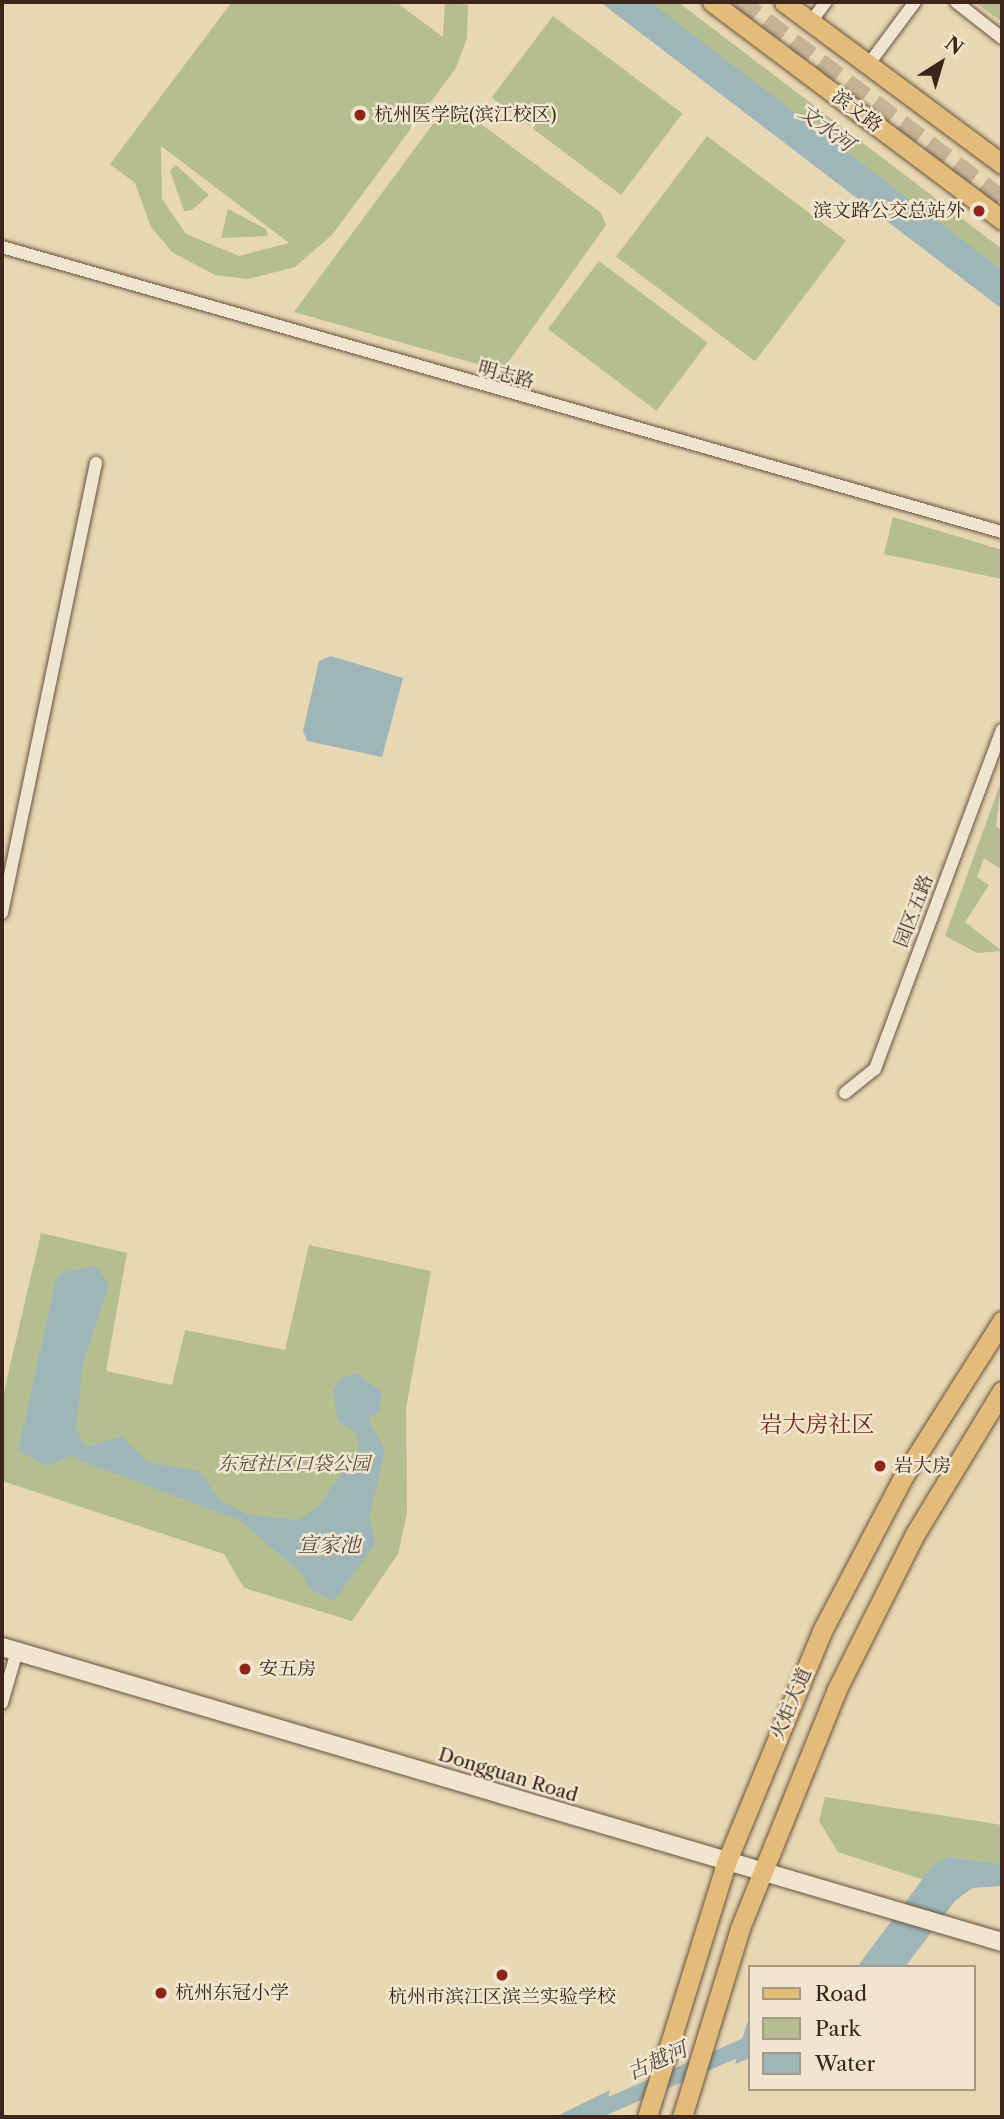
<!DOCTYPE html>
<html>
<head>
<meta charset="utf-8">
<style>
	body { margin:0 }
	#map { position:relative; width:1004px; height:2119px; overflow:hidden; background:#e8d7b3; font-family:"Libre Caslon Text","Noto Serif SC",serif }
	div>[style] { position:absolute }
	[style*='--x'] { left:calc(var(--x)*1px); top:calc(var(--y)*1px); width:calc(var(--w)*1px); rotate:calc(var(--a)*1deg) }
	.green>* { inset:0; background:#b4be8e; transform-origin:0 0 }
	.water>* { inset:0; background:#9eb6b9 }
	.canal>* { height:16px; margin:-8px; padding:0 8px; transform-origin:8px; border-radius:8px; background:#9eb6b9 }
	.highway-tunnel>* { height:23px; margin-top:-11.5px; transform-origin:0; background:repeating-linear-gradient(90deg,#c6b395 0 23px,transparent 0 34px) }
	.roads { filter:drop-shadow(0 0 2px #685241) drop-shadow(0 0 2px #685241) }
	.street>* { height:12px; margin:-6px; padding:0 6px; transform-origin:6px; border-radius:6px; background:#f0e5ce }
	.secondary>* { height:18px; margin:-9px; padding:0 9px; transform-origin:9px; border-radius:9px; background:#f0e5ce }
	.primary>* { height:19px; margin:-9.5px; padding:0 9.5px; transform-origin:9.5px; border-radius:9.5px; background:#e4bc7a }
	.dots>* { width:19px; height:19px; translate:-50% -50%; box-sizing:border-box; border:4px solid #f0e5ce; border-radius:50% }
	span { translate:-50% -50%; white-space:nowrap; text-align:center; line-height:1.15; -webkit-text-stroke:5px #f0e5ce; paint-order:stroke }
	.street-label { font-size:19px; color:#3d251b }
	.poi-label { font-size:19px; color:#3d251b }
	.left { translate:0 -50%; text-align:left }
	.right { translate:-100% -50%; text-align:right }
	.park-label { font-size:19px; color:#5b4b38; font-style:italic }
	.water-label { font-size:21px; color:#554942; font-style:italic }
	.quarter-label { font-size:23px; color:#7a1f14 }
	.frame { position:absolute; inset:0; border:4px solid #3d251b; pointer-events:none }
	.legend { position:absolute; left:748px; top:1965px; width:228px; height:126px; box-sizing:border-box; background:#f0e5ce; border:2px solid #a89886; margin:0; padding:9px 12px; list-style:none; font-size:21px; color:#3d251b }
	.legend li { display:flex; align-items:center; gap:14px; height:35px }
	.legend b { width:35px; border:2px solid #a89886 }
	.north { position:absolute; left:906px; top:28px; width:70px; height:70px; -webkit-text-stroke:5px #f0e5ce; paint-order:stroke; rotate:37deg; font-size:19px; font-weight:700; line-height:28px; text-align:center; color:#3d251b }
	.north::after { content:''; display:block; margin:auto; width:24px; height:32px; background:#3d251b; clip-path:polygon(50% 0,100% 100%,50% 72%,0 100%) }
</style>
</head>
<body>
<div id="map">
	<div class="green">
		<div style="clip-path:polygon(evenodd,232px 2px,396px 2px,443px 37px,445px 2px,468px 5px,467px 38px,456px 68px,332px 235px,295px 267px,248px 279px,215px 275px,172px 252px,151px 227px,135px 183px,110px 164px,232px 2px,161px 146px,289px 243px,239px 256px,186px 234px,162px 199px,161px 146px)"></div>
		<div style="clip-path:polygon(646px 2px,678px 2px,1002px 249px,1002px 270px)"></div>
		<div style="clip-path:polygon(975px 2px,1002px 2px,1002px 22px)"></div>
		<div style="left:553px;top:16px;width:162px;height:102px;rotate:37deg"></div>
		<div style="clip-path:polygon(450px 101px,600px 212px,606px 225px,502px 371px,294px 312px)"></div>
		<div style="left:707px;top:136px;width:174px;height:151px;rotate:37deg"></div>
		<div style="clip-path:polygon(176px 165px,209px 195px,192px 210px,184px 211px,170px 171px)"></div>
		<div style="clip-path:polygon(228px 209px,266px 229px,268px 236px,221px 238px)"></div>
		<div style="left:599px;top:261px;width:136px;height:85px;rotate:37deg"></div>
		<div style="clip-path:polygon(893px 517px,1002px 550px,1002px 579px,884px 554px)"></div>
		<div style="clip-path:polygon(1002px 779px,996px 826px,1002px 831px,1002px 870px,984px 858px,977px 877px,989px 885px,965px 922px,1002px 951px,977px 953px,945px 936px)"></div>
		<div style="clip-path:polygon(41px 1233px,127px 1253px,106px 1371px,172px 1385px,185px 1330px,285px 1350px,309px 1245px,431px 1271px,406px 1408px,407px 1513px,398px 1554px,352px 1621px,244px 1588px,224px 1554px,2px 1481px,2px 1400px)"></div>
		<div style="clip-path:polygon(825px 1797px,1002px 1825px,1002px 1864px,949px 1857px,924px 1880px,838px 1852px,819px 1821px)"></div>
	</div>
	<div class="water">
		<div style="clip-path:polygon(600px 2px,650px 2px,1002px 270px,1002px 309px)"></div>
		<div style="clip-path:polygon(331px 656px,403px 678px,382px 757px,307px 741px,303px 731px,319px 661px)"></div>
		<div style="clip-path:polygon(96px 1266px,109px 1285px,83px 1363px,76px 1430px,87px 1447px,122px 1436px,147px 1462px,199px 1471px,219px 1499px,246px 1514px,298px 1520px,318px 1507px,360px 1446px,355px 1432px,338px 1421px,333px 1389px,343px 1377px,356px 1373px,382px 1392px,379px 1412px,368px 1419px,385px 1450px,369px 1519px,376px 1543px,334px 1601px,311px 1590px,300px 1572px,241px 1521px,69px 1456px,47px 1466px,18px 1451px,56px 1280px,63px 1272px)"></div>
		<div style="clip-path:polygon(949px 1857px,1002px 1864px,1002px 1886px,972px 1888px,955px 1901px,905px 1967px,857px 1967px,933px 1865px)"></div>
		<div style="clip-path:polygon(750px 2021px,750px 2058px,735px 2064px,747px 2023px)"></div>
		<div style="clip-path:polygon(610px 2090px,604px 2117px,554px 2117px,557px 2116px)"></div>
	</div>
	<div class="canal">
		<div style="--x:582;--y:2117;--w:183;--a:-23.5"></div>
	</div>
	<div class="highway-tunnel">
		<div style="--x:737;--y:2;--w:332;--a:37"></div>
	</div>
	<div class="roads">
		<div class="street">
			<div style="--x:956;--y:2;--w:58;--a:38"></div>
			<div style="--x:810;--y:23;--w:26;--a:-53"></div>
			<div style="--x:868;--y:65;--w:79;--a:-53.3"></div>
			<div style="--x:2;--y:247;--w:1040;--a:15.91"></div>
			<div style="--x:2;--y:913;--w:460;--a:-78.2"></div>
			<div style="--x:845;--y:1093;--w:38;--a:-39"></div>
			<div style="--x:875;--y:1069;--w:362;--a:-69.5"></div>
			<div style="--x:2;--y:1703;--w:54;--a:-73.9"></div>
		</div>
		<div class="secondary">
			<div style="--x:2;--y:1647;--w:1043;--a:16.44"></div>
		</div>
		<div class="primary">
			<div style="--x:712;--y:2;--w:363;--a:36.9"></div>
			<div style="--x:784;--y:2;--w:272;--a:36.6"></div>
			<div style="--x:647;--y:2117;--w:266;--a:-72.7"></div>
			<div style="--x:726;--y:1863;--w:253;--a:-67.5"></div>
			<div style="--x:823;--y:1629;--w:172;--a:-62.2"></div>
			<div style="--x:903;--y:1477;--w:185;--a:-57.6"></div>
			<div style="--x:682;--y:2117;--w:198;--a:-72.9"></div>
			<div style="--x:740;--y:1928;--w:256;--a:-67.9"></div>
			<div style="--x:836;--y:1691;--w:176;--a:-63.3"></div>
			<div style="--x:915;--y:1534;--w:167;--a:-58.7"></div>
		</div>
	</div>
	<div class="dots">
		<div style="left:360px;top:115px;background:#8f2418"></div>
		<div style="left:979px;top:211px;background:#8f2418"></div>
		<div style="left:880px;top:1466px;background:#8f2418"></div>
		<div style="left:245px;top:1669px;background:#8f2418"></div>
		<div style="left:502px;top:1975px;background:#8f2418"></div>
		<div style="left:161px;top:1993px;background:#8f2418"></div>
	</div>
	<div class="street-label">
		<span style="left:857px;top:111px;rotate:37deg">滨文路</span>
		<span style="left:506px;top:375px;rotate:15deg">明志路</span>
		<span style="left:914px;top:911px;rotate:-69deg">园区五路</span>
		<span style="left:791px;top:1704px;rotate:-67deg">火炬大道</span>
		<span style="left:508px;top:1775px;rotate:17deg">Dongguan Road</span>
	</div>
	<div class="poi-label">
		<span class="left" style="left:374px;top:115px">杭州医学院(滨江校区)</span>
		<span class="right" style="left:965px;top:211px">滨文路公交总站外</span>
		<span class="left" style="left:894px;top:1466px">岩大房</span>
		<span class="left" style="left:259px;top:1669px">安五房</span>
		<span class="left" style="left:175px;top:1993px">杭州东冠小学</span>
		<span style="left:502px;top:1997px">杭州市滨江区滨兰实验学校</span>
	</div>
	<div class="park-label">
		<span style="left:294px;top:1464px">东冠社区口袋公园</span>
	</div>
	<div class="water-label">
		<span style="left:826px;top:128px;rotate:37deg">文水河</span>
		<span style="left:329px;top:1545px">宣家池</span>
		<span style="left:657px;top:2061px;rotate:-24deg">古越河</span>
	</div>
	<div class="quarter-label">
		<span style="left:817px;top:1424px">岩大房社区</span>
	</div>
	<div class="frame"></div>
	<ul class="legend">
	<li><b style="height:9px;background:#e4bc7a"></b>Road</li>
	<li><b style="height:19px;background:#b4be8e"></b>Park</li>
	<li><b style="height:19px;background:#9eb6b9"></b>Water</li>
	</ul>
	<div class="north">N</div>
</div>
</body>
</html>
